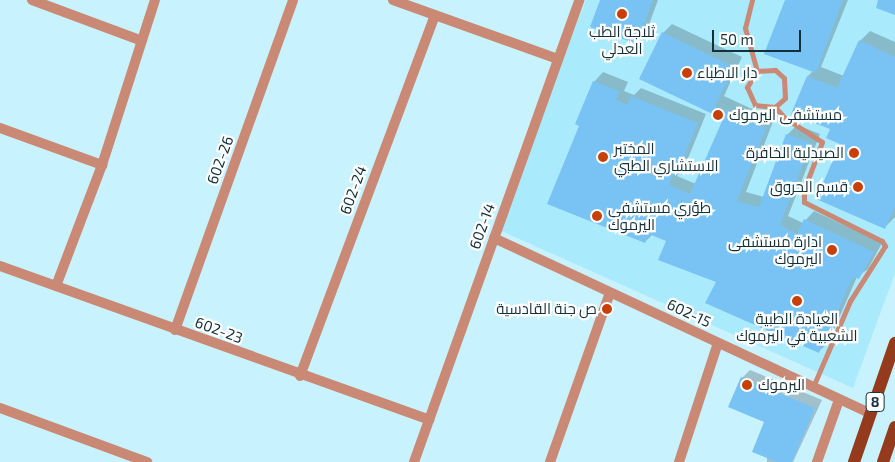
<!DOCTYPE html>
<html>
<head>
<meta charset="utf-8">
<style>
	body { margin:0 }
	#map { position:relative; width:895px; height:462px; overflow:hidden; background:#c8f2fe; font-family:"Exo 2",Cairo,sans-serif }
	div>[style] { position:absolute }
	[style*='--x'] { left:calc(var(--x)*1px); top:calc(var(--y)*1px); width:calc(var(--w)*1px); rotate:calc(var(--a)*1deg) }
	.built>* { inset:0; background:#aaeafd }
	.shadow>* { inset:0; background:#0003 }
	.building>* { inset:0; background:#78c3f3 }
	.service>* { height:5px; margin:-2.5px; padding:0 2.5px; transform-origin:2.5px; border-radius:2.5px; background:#c98975 }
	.minor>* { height:10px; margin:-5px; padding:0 5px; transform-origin:5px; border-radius:5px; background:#c98975 }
	.primary>* { height:12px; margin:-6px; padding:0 6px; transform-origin:6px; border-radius:6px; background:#943b1e }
	.dots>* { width:14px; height:14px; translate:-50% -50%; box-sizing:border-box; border:2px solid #fff; border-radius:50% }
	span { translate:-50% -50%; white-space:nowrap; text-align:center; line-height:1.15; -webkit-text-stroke:4.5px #fff; paint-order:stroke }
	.shield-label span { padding:1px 4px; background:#fff; border:1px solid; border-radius:4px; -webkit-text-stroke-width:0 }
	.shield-label { font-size:14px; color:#13313a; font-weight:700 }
	.poi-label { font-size:15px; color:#13313a }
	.left { translate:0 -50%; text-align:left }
	.right { translate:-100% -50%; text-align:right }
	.street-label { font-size:15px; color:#13313a }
	.scale { position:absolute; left:712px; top:30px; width:89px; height:22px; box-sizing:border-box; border:2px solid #13313a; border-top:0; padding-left:6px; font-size:15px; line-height:18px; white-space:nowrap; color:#13313a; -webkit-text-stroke:4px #fff; paint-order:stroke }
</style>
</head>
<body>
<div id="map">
	<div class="built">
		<div style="clip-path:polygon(586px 0,895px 0,895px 273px,853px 388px,497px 229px)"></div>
	</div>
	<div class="shadow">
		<div style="clip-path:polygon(602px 0,658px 0,646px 33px,636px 43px)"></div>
		<div style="clip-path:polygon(786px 0,848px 0,821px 67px,844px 76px,860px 41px,870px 31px,895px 42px,895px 217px,885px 227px,831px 129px,793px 113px,808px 76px,813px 71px)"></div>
		<div style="clip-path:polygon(672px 24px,742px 57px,724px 96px,774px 119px,746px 192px,764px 197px,787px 135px,797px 125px,820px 134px,788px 216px,803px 223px,814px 211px,882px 243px,868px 269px,857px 277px,828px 343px,818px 352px,718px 282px,667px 240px,653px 234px,645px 242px,581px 125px,594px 82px,603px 72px,628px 82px,624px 91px,634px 95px,641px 88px,706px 114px,689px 156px,677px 176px,696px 184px,724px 118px,641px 78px,663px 33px)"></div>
		<div style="clip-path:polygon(750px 370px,822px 400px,793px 462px,767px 462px,766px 421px,742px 378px)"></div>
	</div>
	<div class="building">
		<div style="clip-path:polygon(600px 0,653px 0,637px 44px,590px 27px)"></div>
		<div style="clip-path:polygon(785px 0,843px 0,816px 73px,764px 54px)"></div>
		<div style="clip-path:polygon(878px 0,895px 0,895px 15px,876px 8px)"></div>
		<div style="clip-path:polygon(662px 32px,734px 67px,715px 106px,766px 128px,737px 201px,759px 207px,786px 134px,811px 143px,780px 225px,797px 234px,804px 219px,874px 252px,859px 279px,853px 277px,819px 353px,705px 303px,716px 282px,658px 260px,666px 241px,649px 234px,645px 243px,547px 204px,579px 126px,575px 124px,593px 81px,619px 91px,616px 100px,627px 105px,631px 96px,698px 123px,680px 166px,677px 165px,669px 185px,690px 194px,723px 119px,639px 79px)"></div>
		<div style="clip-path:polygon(859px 40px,895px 57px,895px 207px,885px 229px,816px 199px,840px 144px,826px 138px,830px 129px,791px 114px,807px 76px,837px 88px)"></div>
		<div style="clip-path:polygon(741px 377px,815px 408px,792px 462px,777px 462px,752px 452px,764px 422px,728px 407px)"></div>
	</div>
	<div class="service">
		<div style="--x:752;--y:0;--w:29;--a:104"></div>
		<div style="--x:745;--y:28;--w:45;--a:74.4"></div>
		<div style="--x:775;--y:107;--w:13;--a:-42"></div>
		<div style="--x:785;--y:98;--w:20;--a:-93"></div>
		<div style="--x:784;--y:78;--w:12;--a:-138"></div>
		<div style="--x:775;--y:70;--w:18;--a:177"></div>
		<div style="--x:757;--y:71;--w:19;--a:122"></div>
		<div style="--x:747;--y:87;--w:20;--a:66"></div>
		<div style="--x:755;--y:105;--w:20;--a:6"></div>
		<div style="--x:775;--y:107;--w:15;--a:48"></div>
		<div style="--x:785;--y:118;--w:44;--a:33"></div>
		<div style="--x:822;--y:142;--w:51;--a:110.6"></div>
		<div style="--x:804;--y:190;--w:12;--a:90"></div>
		<div style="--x:804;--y:202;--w:87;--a:26.6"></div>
		<div style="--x:882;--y:241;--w:6;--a:59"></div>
		<div style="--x:885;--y:246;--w:65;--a:122.5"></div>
		<div style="--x:850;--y:301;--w:94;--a:113.3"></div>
	</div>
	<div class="minor">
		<div style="--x:32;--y:0;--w:117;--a:20.4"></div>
		<div style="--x:393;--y:0;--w:175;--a:19.7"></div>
		<div style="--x:0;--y:128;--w:109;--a:19.9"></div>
		<div style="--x:494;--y:238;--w:416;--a:25"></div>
		<div style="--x:0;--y:266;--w:456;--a:19.7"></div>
		<div style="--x:56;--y:286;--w:129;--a:-69.2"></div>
		<div style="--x:102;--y:165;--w:173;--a:-72.2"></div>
		<div style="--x:175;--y:330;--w:350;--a:-70.3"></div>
		<div style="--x:300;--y:376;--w:385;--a:-69.5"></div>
		<div style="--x:0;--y:408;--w:157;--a:20.2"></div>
		<div style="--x:414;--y:462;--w:491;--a:-70.3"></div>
		<div style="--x:550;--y:462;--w:179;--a:-70.5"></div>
		<div style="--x:679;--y:462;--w:125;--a:-71.9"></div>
		<div style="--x:817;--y:462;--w:66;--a:-70.5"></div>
	</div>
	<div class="primary">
		<div style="--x:854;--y:462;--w:126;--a:-71"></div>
		<div style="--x:883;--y:462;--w:37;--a:-71"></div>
	</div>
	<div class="dots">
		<div style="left:622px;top:14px;background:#c74008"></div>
		<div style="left:687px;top:73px;background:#c74008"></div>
		<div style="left:718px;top:115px;background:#c74008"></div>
		<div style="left:854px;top:153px;background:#c74008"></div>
		<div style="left:603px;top:157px;background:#c74008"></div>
		<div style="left:858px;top:187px;background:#c74008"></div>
		<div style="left:597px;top:216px;background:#c74008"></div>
		<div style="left:832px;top:250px;background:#c74008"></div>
		<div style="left:797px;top:301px;background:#c74008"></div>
		<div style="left:607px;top:309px;background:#c74008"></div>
		<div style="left:747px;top:385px;background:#c74008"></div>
	</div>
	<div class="shield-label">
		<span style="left:875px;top:402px">8</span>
	</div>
	<div class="poi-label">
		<span style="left:622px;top:40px">ثلاجة الطب<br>العدلي</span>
		<span class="left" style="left:697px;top:73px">دار الاطباء</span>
		<span class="left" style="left:729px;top:115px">مستشفى اليرموك</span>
		<span class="left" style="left:614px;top:157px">المختبر<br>الاستشاري الطبي</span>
		<span class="right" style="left:844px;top:153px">الصيدلية الخافرة</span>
		<span class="right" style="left:848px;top:187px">قسم الحروق</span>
		<span class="left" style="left:608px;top:216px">طؤري مستشفى<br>اليرموك</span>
		<span class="right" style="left:822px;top:250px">ادارة مستشفى<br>اليرموك</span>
		<span class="right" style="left:597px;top:309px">ص جنة القادسية</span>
		<span style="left:797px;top:327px">العيادة الطبية<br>الشعبية في اليرموك</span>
		<span class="left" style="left:758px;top:385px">اليرموك</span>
	</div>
	<div class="street-label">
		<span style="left:220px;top:160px;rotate:-70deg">602-26</span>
		<span style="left:353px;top:190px;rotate:-70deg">602-24</span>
		<span style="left:482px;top:226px;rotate:-70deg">602-14</span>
		<span style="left:689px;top:313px;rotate:25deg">602-15</span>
		<span style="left:219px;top:330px;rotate:20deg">602-23</span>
	</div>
	<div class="scale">50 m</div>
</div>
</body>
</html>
